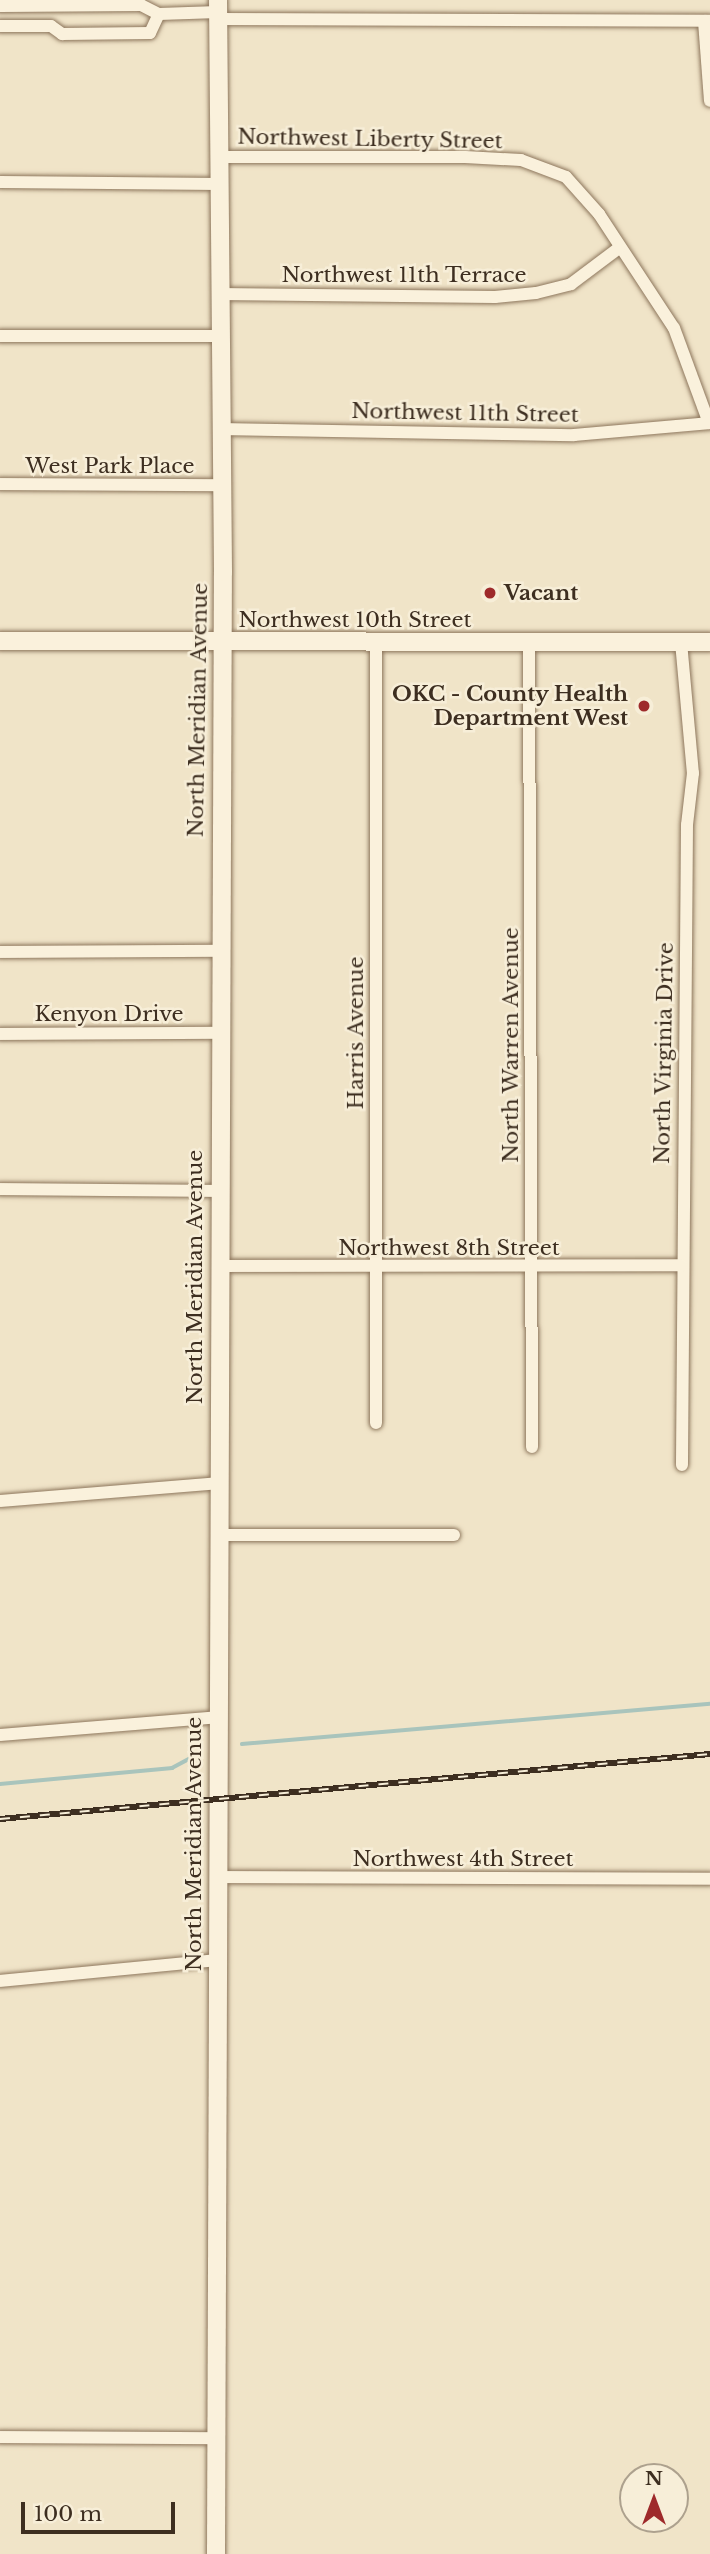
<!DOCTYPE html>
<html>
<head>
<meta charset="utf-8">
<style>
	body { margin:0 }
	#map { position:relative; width:710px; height:2554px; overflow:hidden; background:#f0e4c8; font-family:"Libre Baskerville",serif }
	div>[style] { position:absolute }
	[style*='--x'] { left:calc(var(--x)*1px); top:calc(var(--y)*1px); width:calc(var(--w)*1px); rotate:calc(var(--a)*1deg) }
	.stream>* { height:3.5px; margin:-1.75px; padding:0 1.75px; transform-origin:1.75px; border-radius:1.75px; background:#a9c4bc }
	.roads { filter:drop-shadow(0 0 2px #8d765c) drop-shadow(0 0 2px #8d765c) }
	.street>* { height:12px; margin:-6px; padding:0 6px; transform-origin:6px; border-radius:6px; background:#faf1dc }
	.secondary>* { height:18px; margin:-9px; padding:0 9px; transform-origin:9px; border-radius:9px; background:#faf1dc }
	.rail>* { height:6px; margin-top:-3px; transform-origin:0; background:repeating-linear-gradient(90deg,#f7eed8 0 10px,#3d2e20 0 20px); box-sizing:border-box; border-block:2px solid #3d2e20 }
	.dots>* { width:19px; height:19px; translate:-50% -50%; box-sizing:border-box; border:4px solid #f7eed8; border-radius:50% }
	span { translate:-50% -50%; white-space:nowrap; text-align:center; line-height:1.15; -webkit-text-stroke:5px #f7eed8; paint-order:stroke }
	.street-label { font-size:21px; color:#3d2e20 }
	.poi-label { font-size:21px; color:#3d2e20; font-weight:700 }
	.left { translate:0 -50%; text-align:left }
	.right { translate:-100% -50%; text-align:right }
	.north { position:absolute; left:619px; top:2463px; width:70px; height:70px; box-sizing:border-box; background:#f7eed8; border:2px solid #ada18e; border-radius:50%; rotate:0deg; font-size:19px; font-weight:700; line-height:28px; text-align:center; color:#3d2e20 }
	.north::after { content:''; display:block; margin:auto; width:24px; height:32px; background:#9e2a2b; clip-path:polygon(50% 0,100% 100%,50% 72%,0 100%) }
	.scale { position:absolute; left:21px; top:2502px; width:154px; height:32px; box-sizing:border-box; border:4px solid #3d2e20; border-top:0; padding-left:9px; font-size:21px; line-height:24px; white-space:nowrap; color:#3d2e20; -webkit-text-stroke:5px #f7eed8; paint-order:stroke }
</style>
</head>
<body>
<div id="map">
	<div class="stream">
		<div style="--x:242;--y:1744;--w:470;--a:-4.9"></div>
		<div style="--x:0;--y:1784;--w:173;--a:-5.3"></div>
		<div style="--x:172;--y:1768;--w:21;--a:-28"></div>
	</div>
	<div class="roads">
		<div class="street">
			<div style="--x:0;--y:6;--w:141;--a:-0.4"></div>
			<div style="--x:141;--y:5;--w:20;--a:27"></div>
			<div style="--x:218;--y:19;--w:492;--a:0.2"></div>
			<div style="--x:704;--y:21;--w:80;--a:85.7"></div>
			<div style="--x:0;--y:26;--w:51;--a:0"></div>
			<div style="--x:51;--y:26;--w:14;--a:36"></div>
			<div style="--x:62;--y:34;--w:88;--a:-0.7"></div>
			<div style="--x:150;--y:33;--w:21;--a:-65"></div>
			<div style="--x:159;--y:14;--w:59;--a:-1.9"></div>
			<div style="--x:219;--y:157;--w:246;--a:0"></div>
			<div style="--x:465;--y:157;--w:56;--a:3.1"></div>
			<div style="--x:521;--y:160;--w:48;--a:20.7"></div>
			<div style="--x:566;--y:177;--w:50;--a:48.3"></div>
			<div style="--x:599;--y:214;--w:136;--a:56.7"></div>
			<div style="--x:674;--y:328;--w:101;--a:69.8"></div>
			<div style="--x:0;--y:182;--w:219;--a:0.5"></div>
			<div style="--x:218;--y:294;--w:277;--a:0.6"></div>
			<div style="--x:495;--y:297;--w:41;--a:-5.6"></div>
			<div style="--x:536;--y:293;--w:36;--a:-14"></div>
			<div style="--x:571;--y:284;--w:60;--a:-36.9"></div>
			<div style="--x:0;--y:336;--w:219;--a:0"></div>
			<div style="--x:219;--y:429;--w:355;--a:1"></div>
			<div style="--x:574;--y:435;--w:137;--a:-5"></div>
			<div style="--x:0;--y:484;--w:221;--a:0.3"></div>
			<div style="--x:681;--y:642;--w:132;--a:84.8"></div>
			<div style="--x:693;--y:773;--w:52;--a:96.6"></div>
			<div style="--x:687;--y:825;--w:640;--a:90.45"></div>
			<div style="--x:529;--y:643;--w:804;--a:89.79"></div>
			<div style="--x:0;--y:952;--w:219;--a:-0.3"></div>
			<div style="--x:0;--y:1034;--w:219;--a:-0.3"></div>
			<div style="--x:0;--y:1189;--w:218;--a:0.5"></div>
			<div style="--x:218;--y:1266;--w:463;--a:-0.1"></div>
			<div style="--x:376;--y:1423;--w:781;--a:-90"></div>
			<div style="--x:0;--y:1501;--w:218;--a:-4.7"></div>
			<div style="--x:217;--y:1535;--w:237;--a:0"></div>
			<div style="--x:0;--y:1735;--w:218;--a:-4.7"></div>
			<div style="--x:216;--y:1877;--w:494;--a:0.2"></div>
			<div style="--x:0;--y:1981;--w:218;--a:-5.5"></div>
			<div style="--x:0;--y:2437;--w:216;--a:0.3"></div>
		</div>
		<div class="secondary">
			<div style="--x:0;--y:641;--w:710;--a:0.08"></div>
			<div style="--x:216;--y:2554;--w:1982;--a:-89.8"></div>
			<div style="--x:223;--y:572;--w:572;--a:-90.5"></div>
		</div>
	</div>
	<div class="rail">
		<div style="--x:0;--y:1819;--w:713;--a:-5.23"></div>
	</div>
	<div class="dots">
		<div style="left:490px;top:593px;background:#9e2a2b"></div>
		<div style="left:644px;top:706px;background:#9e2a2b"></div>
	</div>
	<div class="street-label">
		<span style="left:370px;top:139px;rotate:1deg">Northwest Liberty Street</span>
		<span style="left:404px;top:275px">Northwest 11th Terrace</span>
		<span style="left:465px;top:413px;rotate:1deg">Northwest 11th Street</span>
		<span style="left:110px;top:466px">West Park Place</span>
		<span style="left:355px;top:620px">Northwest 10th Street</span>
		<span style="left:198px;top:710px;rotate:-89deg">North Meridian Avenue</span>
		<span style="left:109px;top:1014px">Kenyon Drive</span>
		<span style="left:356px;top:1033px;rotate:-90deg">Harris Avenue</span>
		<span style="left:511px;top:1045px;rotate:-90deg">North Warren Avenue</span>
		<span style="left:664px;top:1053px;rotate:-89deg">North Virginia Drive</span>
		<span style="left:449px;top:1248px">Northwest 8th Street</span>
		<span style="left:195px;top:1277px;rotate:-90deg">North Meridian Avenue</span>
		<span style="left:194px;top:1844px;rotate:-90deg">North Meridian Avenue</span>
		<span style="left:463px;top:1859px">Northwest 4th Street</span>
	</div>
	<div class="poi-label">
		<span class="left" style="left:504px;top:593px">Vacant</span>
		<span class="right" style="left:628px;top:706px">OKC - County Health<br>Department West</span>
	</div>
	<div class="north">N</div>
	<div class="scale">100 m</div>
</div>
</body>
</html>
